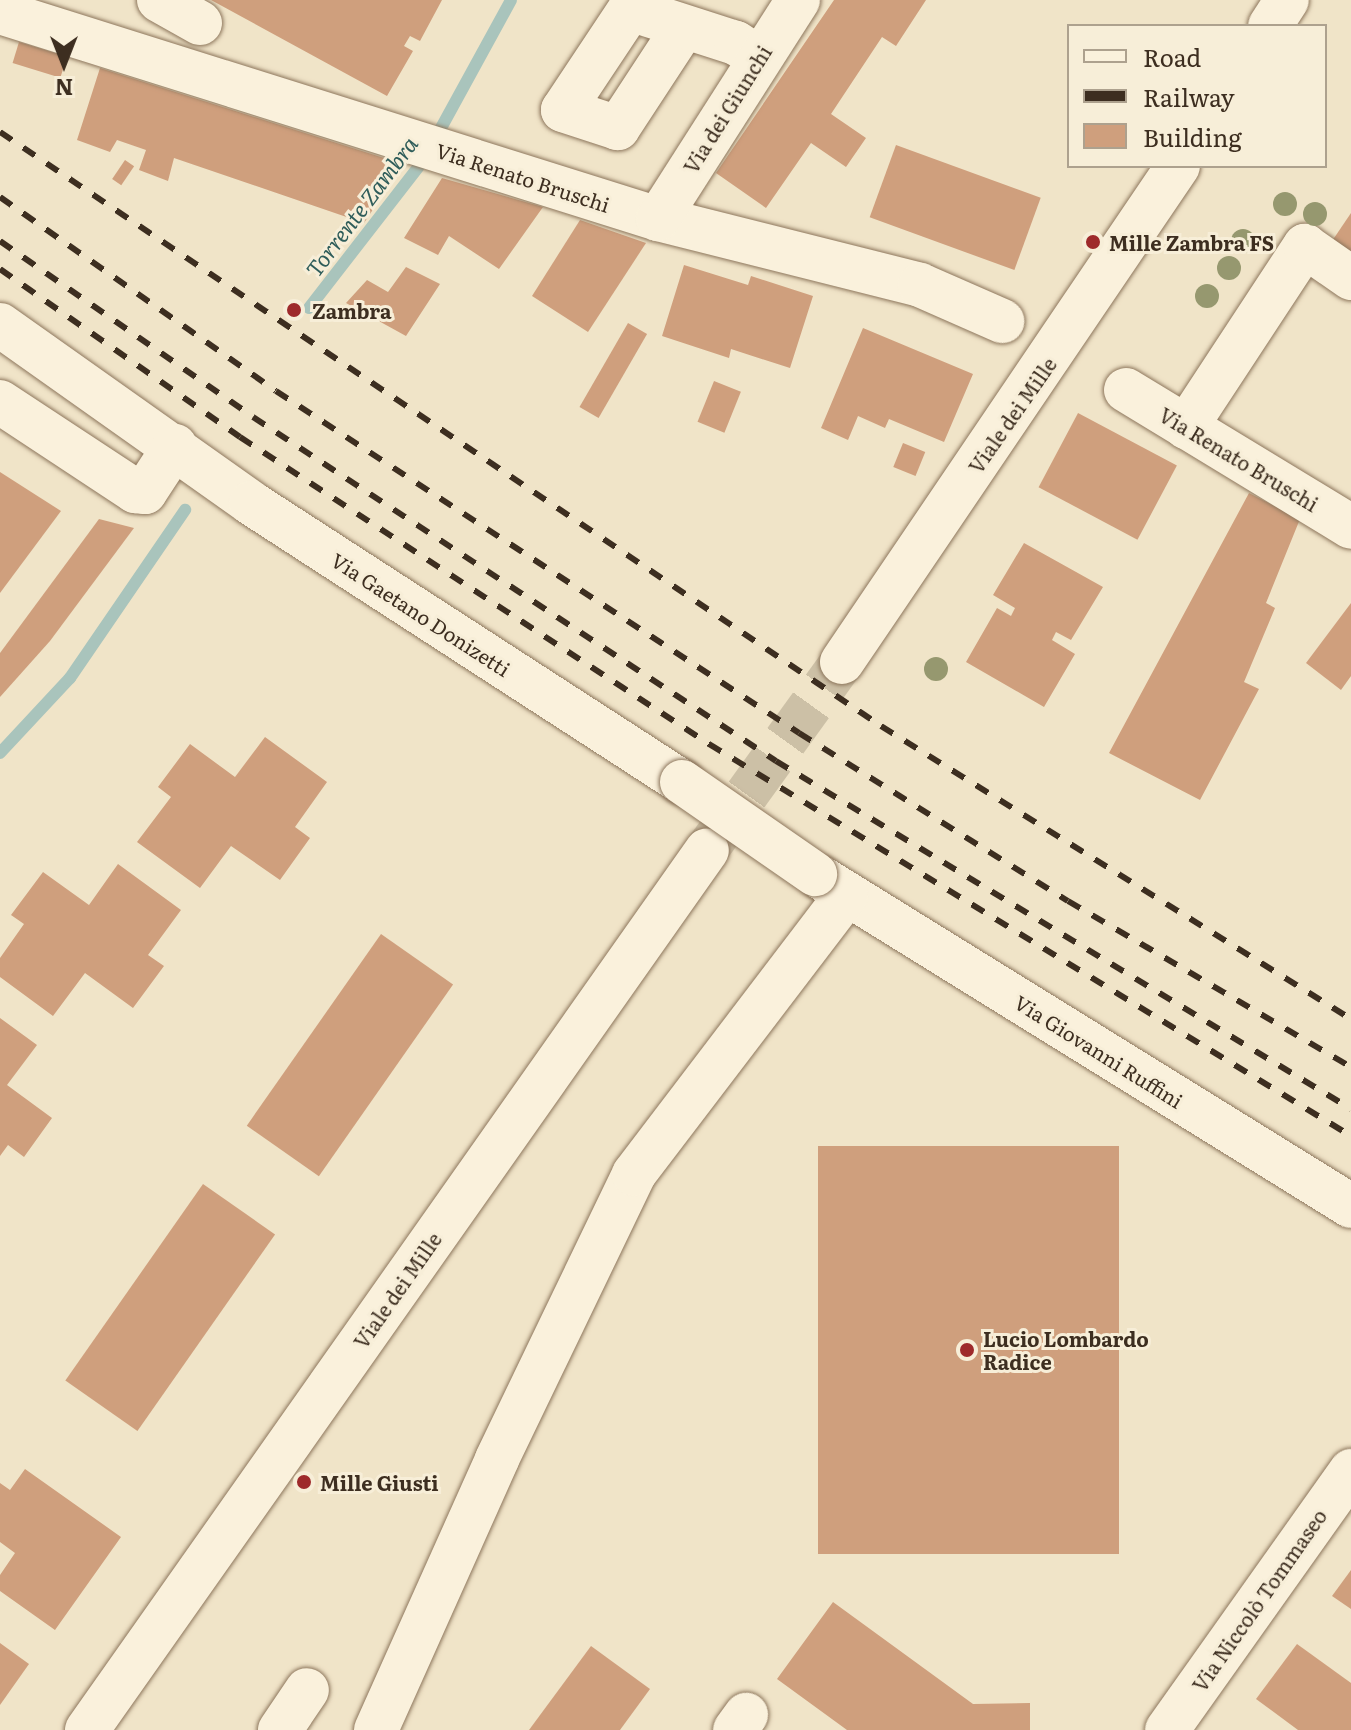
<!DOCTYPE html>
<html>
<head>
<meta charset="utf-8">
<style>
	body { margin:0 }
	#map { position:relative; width:1351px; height:1730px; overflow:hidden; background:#f0e4c8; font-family:Literata,serif }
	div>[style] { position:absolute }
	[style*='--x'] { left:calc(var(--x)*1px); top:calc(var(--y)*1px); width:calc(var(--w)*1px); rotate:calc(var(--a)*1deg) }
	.stream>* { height:12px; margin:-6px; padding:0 6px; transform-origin:6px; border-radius:6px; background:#a9c4bc }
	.building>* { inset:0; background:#cf9f7d; transform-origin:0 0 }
	.minor-tunnel>* { height:44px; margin-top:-22px; transform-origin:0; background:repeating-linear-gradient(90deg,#ccc0a6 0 44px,transparent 0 66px) }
	.roads { filter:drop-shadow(0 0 2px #8d765c) drop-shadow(0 0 2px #8d765c) }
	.minor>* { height:44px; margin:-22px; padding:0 22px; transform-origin:22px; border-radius:22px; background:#faf1dc }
	.rail>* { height:6px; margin-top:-3px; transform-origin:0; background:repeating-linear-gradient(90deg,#3d2e20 0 14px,transparent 0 28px) }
	.bridges { filter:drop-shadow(0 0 2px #8d765c) drop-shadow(0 0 2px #8d765c) }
	.minor-bridge>* { height:44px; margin:-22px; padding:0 22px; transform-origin:22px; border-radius:22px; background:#faf1dc }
	.trees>* { width:24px; height:24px; margin:-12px; border-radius:50%; background:#96986f }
	.dots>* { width:22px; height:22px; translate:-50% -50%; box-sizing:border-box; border:4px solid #f7eed8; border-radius:50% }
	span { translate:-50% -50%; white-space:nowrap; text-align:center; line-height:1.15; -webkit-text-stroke:6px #f7eed8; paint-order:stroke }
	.street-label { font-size:20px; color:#3d2e20 }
	.poi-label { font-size:20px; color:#3d2e20; font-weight:700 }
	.left { translate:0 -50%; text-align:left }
	.water-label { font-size:22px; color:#2f5d5a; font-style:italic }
	.legend { position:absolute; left:1067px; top:24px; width:260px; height:144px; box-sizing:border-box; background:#f7eed8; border:2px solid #ada18e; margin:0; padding:10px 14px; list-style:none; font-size:24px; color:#3d2e20 }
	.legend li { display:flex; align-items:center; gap:16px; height:40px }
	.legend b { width:40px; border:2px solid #ada18e }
	.north { position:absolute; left:24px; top:24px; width:80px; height:80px; -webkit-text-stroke:6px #f7eed8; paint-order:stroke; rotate:180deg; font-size:22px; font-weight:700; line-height:32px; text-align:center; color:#3d2e20 }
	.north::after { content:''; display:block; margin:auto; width:28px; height:36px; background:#3d2e20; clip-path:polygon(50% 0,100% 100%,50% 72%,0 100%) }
</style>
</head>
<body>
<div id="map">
	<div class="stream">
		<div style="--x:435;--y:139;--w:158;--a:-61.3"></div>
		<div style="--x:309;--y:308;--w:192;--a:-52.2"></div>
		<div style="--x:0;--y:753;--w:103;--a:-47"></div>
		<div style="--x:70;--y:678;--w:204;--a:-55.6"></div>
	</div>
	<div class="building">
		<div style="clip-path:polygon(211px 0,442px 0,420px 41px,410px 36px,404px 46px,413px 51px,387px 96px)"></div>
		<div style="clip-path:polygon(834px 0,926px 0,896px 46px,882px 37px,831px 114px,866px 138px,846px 167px,811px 143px,766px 208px,716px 173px)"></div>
		<div style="left:19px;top:42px;width:50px;height:22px;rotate:17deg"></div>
		<div style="clip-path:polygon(100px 68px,403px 164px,364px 223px,174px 158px,168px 181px,139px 170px,146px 150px,117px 140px,110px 152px,77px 140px)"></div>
		<div style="left:896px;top:145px;width:154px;height:77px;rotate:20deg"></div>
		<div style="left:125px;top:160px;width:11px;height:23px;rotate:34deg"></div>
		<div style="clip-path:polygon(442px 178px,543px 207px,499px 269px,449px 236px,438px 255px,404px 238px)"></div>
		<div style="clip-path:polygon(1351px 213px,1351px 262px,1328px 247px)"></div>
		<div style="clip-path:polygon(580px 220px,646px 243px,588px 332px,532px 296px)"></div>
		<div style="clip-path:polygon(684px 265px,748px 285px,751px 276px,813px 296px,790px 368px,731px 349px,729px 358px,662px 336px)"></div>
		<div style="clip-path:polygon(406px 267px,440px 284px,406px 336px,346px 303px,367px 280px,388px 292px)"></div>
		<div style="left:628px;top:323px;width:22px;height:97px;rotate:30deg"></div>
		<div style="clip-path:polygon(863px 328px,973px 374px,944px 442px,889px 419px,885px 428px,858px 416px,848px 440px,821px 428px)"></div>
		<div style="left:714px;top:381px;width:29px;height:44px;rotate:22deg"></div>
		<div style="left:1078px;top:413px;width:112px;height:84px;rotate:28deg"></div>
		<div style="left:903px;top:443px;width:24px;height:26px;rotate:22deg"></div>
		<div style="clip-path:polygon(0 472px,61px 511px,0 593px)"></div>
		<div style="clip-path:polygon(1249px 493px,1300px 519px,1266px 603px,1275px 608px,1244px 682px,1259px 689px,1200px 800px,1109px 753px)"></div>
		<div style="clip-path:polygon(99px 519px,134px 528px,50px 641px,0 697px,0 653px)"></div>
		<div style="clip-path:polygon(1024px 543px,1103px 587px,1071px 640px,1056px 632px,1052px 640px,1075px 654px,1044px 707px,966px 662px,997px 608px,1011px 616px,1015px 608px,993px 595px)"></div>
		<div style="clip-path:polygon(1351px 603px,1351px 676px,1341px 690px,1306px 663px)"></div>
		<div style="clip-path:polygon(265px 737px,327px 782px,295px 827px,310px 838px,280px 880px,231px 846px,200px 888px,137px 842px,171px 797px,158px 787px,190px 744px,235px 777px)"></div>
		<div style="clip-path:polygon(118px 864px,181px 910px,148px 955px,164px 966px,133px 1008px,85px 973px,53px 1016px,0 977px,0 958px,24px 924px,11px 915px,43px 872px,89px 905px)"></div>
		<div style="left:381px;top:934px;width:88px;height:234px;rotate:35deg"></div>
		<div style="clip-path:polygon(0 1018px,37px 1045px,7px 1085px,52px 1118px,24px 1157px,8px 1145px,0 1156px)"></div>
		<div style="left:818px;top:1146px;width:301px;height:408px"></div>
		<div style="left:203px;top:1184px;width:88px;height:240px;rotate:35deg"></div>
		<div style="clip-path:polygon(25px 1469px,121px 1537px,55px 1630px,0 1591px,0 1575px,15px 1553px,0 1542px,0 1483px,10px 1490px)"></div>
		<div style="clip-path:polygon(1351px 1570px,1351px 1609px,1332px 1596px)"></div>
		<div style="clip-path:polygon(833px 1602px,973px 1704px,1030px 1703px,1030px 1730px,847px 1730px,777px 1679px)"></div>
		<div style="clip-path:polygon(0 1643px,29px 1664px,0 1705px)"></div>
		<div style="clip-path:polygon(1297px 1644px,1351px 1683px,1351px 1730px,1298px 1730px,1256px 1699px)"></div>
		<div style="clip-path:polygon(591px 1646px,650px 1689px,620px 1730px,529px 1730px)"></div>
	</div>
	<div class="minor-tunnel">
		<div style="--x:708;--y:848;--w:229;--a:-54.2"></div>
	</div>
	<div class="roads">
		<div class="minor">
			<div style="--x:159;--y:0;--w:47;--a:29.3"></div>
			<div style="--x:0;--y:12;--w:690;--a:17.46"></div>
			<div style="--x:658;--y:219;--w:270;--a:14.1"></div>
			<div style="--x:920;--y:285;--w:90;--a:23.7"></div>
			<div style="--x:1270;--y:26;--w:31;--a:-57"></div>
			<div style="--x:684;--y:27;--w:121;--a:123.2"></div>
			<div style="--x:618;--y:128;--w:58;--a:-161.9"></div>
			<div style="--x:563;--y:110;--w:121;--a:-56.4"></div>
			<div style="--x:630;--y:9;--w:111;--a:17.8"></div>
			<div style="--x:736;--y:43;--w:27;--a:33"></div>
			<div style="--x:658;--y:219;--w:260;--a:-57.4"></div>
			<div style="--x:0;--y:325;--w:308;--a:35.3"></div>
			<div style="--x:251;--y:503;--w:513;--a:32.92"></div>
			<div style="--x:1126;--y:390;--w:263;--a:31.3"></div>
			<div style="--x:0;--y:402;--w:162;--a:33.4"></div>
			<div style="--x:135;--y:491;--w:10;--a:6"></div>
			<div style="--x:145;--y:492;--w:55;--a:-56.9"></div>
			<div style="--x:1186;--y:427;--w:217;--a:-56.7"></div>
			<div style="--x:1305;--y:246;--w:56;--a:34.8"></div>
			<div style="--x:842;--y:662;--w:599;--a:-55.89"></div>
			<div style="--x:823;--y:879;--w:621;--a:31.77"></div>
			<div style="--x:87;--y:1730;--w:1076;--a:-54.83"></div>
			<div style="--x:280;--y:1730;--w:48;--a:-56"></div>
			<div style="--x:376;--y:1730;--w:297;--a:-65.9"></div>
			<div style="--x:497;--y:1459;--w:316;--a:-64.3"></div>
			<div style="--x:634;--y:1174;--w:350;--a:-52.7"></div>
			<div style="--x:735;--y:1730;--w:19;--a:-54"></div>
			<div style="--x:1167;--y:1730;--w:318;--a:-54.6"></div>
		</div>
	</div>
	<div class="rail">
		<div style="--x:0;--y:132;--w:1063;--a:33.99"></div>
		<div style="--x:881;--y:726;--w:554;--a:31.94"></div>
		<div style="--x:0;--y:197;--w:337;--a:35.1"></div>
		<div style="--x:276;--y:391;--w:625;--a:33.18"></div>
		<div style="--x:799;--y:733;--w:317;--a:32"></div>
		<div style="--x:1068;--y:901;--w:328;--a:30.4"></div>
		<div style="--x:0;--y:241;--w:308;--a:34.8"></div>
		<div style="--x:253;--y:417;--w:626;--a:33.33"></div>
		<div style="--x:776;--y:761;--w:672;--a:31.18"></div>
		<div style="--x:0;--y:269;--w:293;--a:35"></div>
		<div style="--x:240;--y:437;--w:561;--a:33.21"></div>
		<div style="--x:709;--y:744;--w:752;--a:31.41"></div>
	</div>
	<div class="bridges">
		<div class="minor-bridge">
			<div style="--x:682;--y:782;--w:162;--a:34.7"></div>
		</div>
	</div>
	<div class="trees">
		<div style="left:1285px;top:204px"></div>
		<div style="left:1315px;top:214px"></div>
		<div style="left:1243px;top:241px"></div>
		<div style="left:1229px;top:268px"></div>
		<div style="left:1207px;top:296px"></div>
		<div style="left:936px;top:669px"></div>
	</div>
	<div class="dots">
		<div style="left:1093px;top:242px;background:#9e2a2b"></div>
		<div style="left:294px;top:310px;background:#9e2a2b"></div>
		<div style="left:967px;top:1350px;background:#9e2a2b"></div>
		<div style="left:304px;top:1482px;background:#9e2a2b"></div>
	</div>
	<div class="street-label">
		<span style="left:727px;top:109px;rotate:-58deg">Via dei Giunchi</span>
		<span style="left:523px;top:177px;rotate:18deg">Via Renato Bruschi</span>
		<span style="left:1012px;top:415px;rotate:-55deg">Viale dei Mille</span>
		<span style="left:1239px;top:459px;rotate:31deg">Via Renato Bruschi</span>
		<span style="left:421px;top:614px;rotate:33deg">Via Gaetano Donizetti</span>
		<span style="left:1099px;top:1051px;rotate:32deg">Via Giovanni Ruffini</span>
		<span style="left:397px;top:1290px;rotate:-55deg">Viale dei Mille</span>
		<span style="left:1259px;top:1600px;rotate:-55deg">Via Niccolò Tommaseo</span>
	</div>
	<div class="poi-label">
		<span class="left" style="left:1109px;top:242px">Mille Zambra FS</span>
		<span class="left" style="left:312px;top:310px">Zambra</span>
		<span class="left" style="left:983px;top:1350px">Lucio Lombardo<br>Radice</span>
		<span class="left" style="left:320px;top:1482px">Mille Giusti</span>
	</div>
	<div class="water-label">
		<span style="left:361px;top:206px;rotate:-53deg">Torrente Zambra</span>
	</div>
	<ul class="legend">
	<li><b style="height:10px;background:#faf1dc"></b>Road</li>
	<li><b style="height:10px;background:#3d2e20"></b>Railway</li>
	<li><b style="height:22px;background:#cf9f7d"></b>Building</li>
	</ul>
	<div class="north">N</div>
</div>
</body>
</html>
